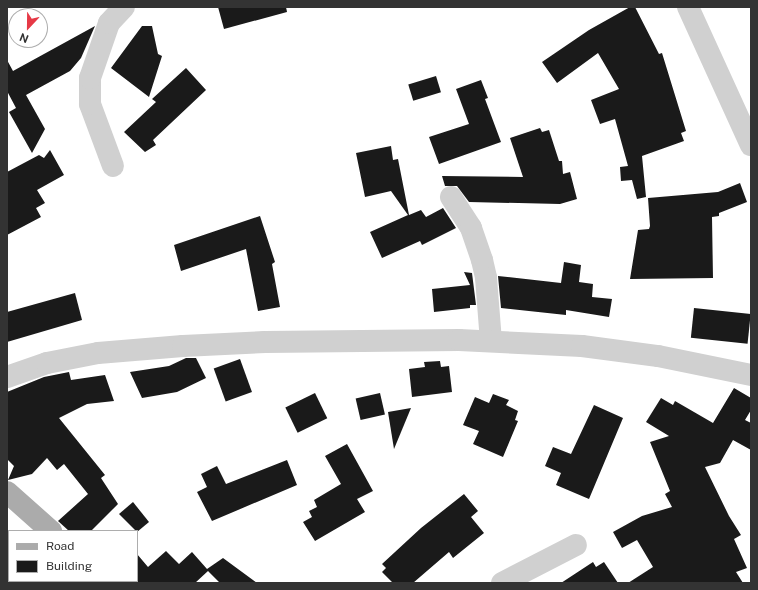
<!DOCTYPE html>
<html>
<head>
<meta charset="utf-8">
<style>
	body { margin:0 }
	#map { position:relative; width:758px; height:590px; overflow:hidden; background:#fff; font-family:"Public Sans",sans-serif }
	div>[style] { position:absolute }
	[style*='--x'] { left:calc(var(--x)*1px); top:calc(var(--y)*1px); width:calc(var(--w)*1px); rotate:calc(var(--a)*1deg) }
	.building>* { inset:0; background:#1a1a1a; transform-origin:0 0 }
	.minor>* { height:22px; margin:-11px; padding:0 11px; transform-origin:11px; border-radius:11px; background:#d0d0d0 }
	.major>* { height:22px; margin:-11px; padding:0 11px; transform-origin:11px; border-radius:11px; background:#ababab }
	span { translate:-50% -50%; white-space:nowrap; text-align:center; line-height:1.15; -webkit-text-stroke:4px #fff; paint-order:stroke }
	.frame { position:absolute; inset:0; border:8px solid #333; pointer-events:none }
	.legend { position:absolute; left:8px; top:530px; width:130px; height:52px; box-sizing:border-box; background:#fff; border:1px solid #adadad; margin:0; padding:5px 7px; list-style:none; font-size:12px; color:#333 }
	.legend li { display:flex; align-items:center; gap:8px; height:20px }
	.legend b { width:20px; border:1px solid #adadad }
	.north { position:absolute; left:8px; top:8px; width:40px; height:40px; box-sizing:border-box; background:#fff; border:1px solid #adadad; border-radius:50%; rotate:202deg; font-size:11px; font-weight:700; line-height:16px; text-align:center; color:#333 }
	.north::after { content:''; display:block; margin:auto; width:14px; height:18px; background:#e63946; clip-path:polygon(50% 0,100% 100%,50% 72%,0 100%) }
</style>
</head>
<body>
<div id="map">
	<div class="building">
		<div style="clip-path:polygon(218px 7px,286px 7px,287px 12px,224px 29px)"></div>
		<div style="clip-path:polygon(630px 7px,635px 7px,659px 54px,662px 53px,686px 131px,681px 133px,684px 141px,642px 156px,646px 197px,637px 199px,632px 180px,621px 181px,620px 167px,628px 166px,615px 119px,600px 124px,591px 100px,619px 89px,598px 53px,557px 83px,542px 62px,589px 30px)"></div>
		<div style="clip-path:polygon(95px 26px,81px 58px,70px 71px,26px 95px,45px 129px,32px 153px,9px 112px,16px 108px,7px 91px,7px 60px,13px 71px)"></div>
		<div style="clip-path:polygon(142px 26px,152px 26px,158px 54px,162px 56px,149px 97px,111px 68px)"></div>
		<div style="clip-path:polygon(186px 68px,206px 90px,153px 140px,156px 145px,145px 152px,124px 132px,156px 102px,152px 99px)"></div>
		<div style="left:436px;top:76px;width:17px;height:29px;rotate:73deg"></div>
		<div style="clip-path:polygon(481px 80px,488px 98px,485px 99px,501px 142px,439px 164px,429px 137px,469px 124px,456px 89px)"></div>
		<div style="clip-path:polygon(540px 128px,542px 132px,549px 130px,559px 161px,562px 161px,563px 174px,570px 172px,577px 199px,560px 204px,469px 202px,457px 186px,445px 186px,442px 176px,523px 177px,510px 138px)"></div>
		<div style="clip-path:polygon(391px 146px,393px 160px,398px 159px,409px 215px,421px 210px,426px 217px,443px 208px,456px 228px,422px 245px,420px 241px,382px 258px,370px 232px,408px 215px,391px 191px,365px 197px,356px 153px)"></div>
		<div style="clip-path:polygon(50px 150px,64px 175px,37px 190px,45px 203px,36px 208px,41px 217px,7px 235px,7px 172px,39px 155px,44px 158px)"></div>
		<div style="clip-path:polygon(740px 183px,747px 202px,719px 213px,719px 216px,712px 217px,713px 278px,630px 279px,638px 230px,649px 229px,650px 226px,648px 198px,718px 192px)"></div>
		<div style="clip-path:polygon(260px 216px,275px 262px,272px 264px,280px 307px,258px 311px,246px 249px,181px 271px,174px 245px)"></div>
		<div style="clip-path:polygon(564px 262px,581px 265px,579px 282px,593px 284px,592px 297px,612px 299px,609px 317px,566px 310px,566px 315px,501px 308px,498px 276px,561px 283px)"></div>
		<div style="clip-path:polygon(464px 272px,472px 273px,476px 305px,470px 305px,470px 308px,434px 312px,432px 289px,470px 285px)"></div>
		<div style="clip-path:polygon(75px 293px,82px 320px,7px 342px,7px 312px)"></div>
		<div style="left:694px;top:308px;width:57px;height:30px;rotate:6deg"></div>
		<div style="clip-path:polygon(186px 358px,196px 358px,206px 378px,177px 392px,142px 398px,130px 372px,169px 366px)"></div>
		<div style="left:240px;top:359px;width:35px;height:28px;rotate:70deg"></div>
		<div style="clip-path:polygon(440px 361px,441px 367px,449px 366px,452px 392px,412px 397px,409px 369px,425px 367px,424px 362px)"></div>
		<div style="clip-path:polygon(69px 372px,71px 380px,105px 375px,114px 401px,87px 404px,59px 418px,105px 475px,101px 478px,118px 504px,91px 531px,69px 531px,58px 521px,88px 494px,64px 464px,57px 470px,47px 458px,32px 474px,8px 480px,14px 466px,7px 459px,7px 392px,44px 377px)"></div>
		<div style="clip-path:polygon(734px 388px,751px 398px,751px 410px,745px 420px,751px 423px,751px 450px,733px 440px,720px 463px,705px 467px,729px 516px,741px 535px,734px 539px,747px 568px,736px 572px,743px 583px,628px 583px,653px 567px,637px 540px,622px 548px,613px 532px,642px 516px,672px 507px,665px 494px,670px 491px,650px 442px,669px 436px,646px 422px,661px 398px,673px 405px,675px 401px,713px 423px)"></div>
		<div style="left:315px;top:393px;width:28px;height:33px;rotate:64deg"></div>
		<div style="left:380px;top:393px;width:22px;height:25px;rotate:77deg"></div>
		<div style="clip-path:polygon(493px 394px,509px 400px,506px 405px,518px 411px,515px 420px,518px 421px,503px 457px,473px 444px,479px 431px,463px 425px,475px 397px,489px 403px)"></div>
		<div style="clip-path:polygon(594px 405px,623px 418px,589px 499px,556px 485px,561px 473px,545px 466px,553px 447px,571px 454px)"></div>
		<div style="clip-path:polygon(411px 408px,394px 449px,388px 412px)"></div>
		<div style="clip-path:polygon(347px 444px,373px 491px,357px 499px,365px 512px,315px 541px,303px 522px,312px 517px,309px 511px,317px 507px,314px 500px,341px 484px,325px 456px)"></div>
		<div style="clip-path:polygon(287px 460px,297px 485px,212px 521px,197px 492px,207px 487px,201px 474px,217px 466px,226px 484px)"></div>
		<div style="clip-path:polygon(464px 494px,478px 511px,471px 517px,484px 533px,453px 558px,449px 552px,413px 583px,393px 583px,382px 572px,386px 568px,382px 564px,421px 528px)"></div>
		<div style="clip-path:polygon(133px 502px,149px 522px,137px 532px,119px 514px)"></div>
		<div style="clip-path:polygon(166px 551px,179px 564px,192px 552px,207px 569px,223px 558px,257px 583px,220px 583px,208px 571px,195px 583px,131px 583px,137px 581px,137px 554px,148px 567px)"></div>
		<div style="clip-path:polygon(593px 562px,596px 567px,604px 562px,618px 583px,561px 583px)"></div>
	</div>
	<div class="minor">
		<div style="--x:688;--y:7;--w:152;--a:65.5"></div>
		<div style="--x:113;--y:166;--w:66;--a:-110.4"></div>
		<div style="--x:90;--y:104;--w:26;--a:-90"></div>
		<div style="--x:90;--y:78;--w:58;--a:-70.9"></div>
		<div style="--x:109;--y:23;--w:22;--a:-47"></div>
		<div style="--x:451;--y:197;--w:37;--a:57"></div>
		<div style="--x:471;--y:228;--w:34;--a:71"></div>
		<div style="--x:482;--y:260;--w:18;--a:77"></div>
		<div style="--x:486;--y:278;--w:63;--a:85.5"></div>
		<div style="--x:7;--y:377;--w:42;--a:-19.3"></div>
		<div style="--x:47;--y:363;--w:52;--a:-11.1"></div>
		<div style="--x:98;--y:353;--w:85;--a:-4.7"></div>
		<div style="--x:183;--y:346;--w:82;--a:-2.8"></div>
		<div style="--x:265;--y:342;--w:194;--a:-0.6"></div>
		<div style="--x:459;--y:340;--w:123;--a:2.8"></div>
		<div style="--x:582;--y:346;--w:77;--a:7.5"></div>
		<div style="--x:658;--y:356;--w:95;--a:11.5"></div>
		<div style="--x:37;--y:583;--w:2;--a:-63"></div>
		<div style="--x:502;--y:583;--w:83;--a:-27.2"></div>
	</div>
	<div class="major">
		<div style="--x:7;--y:492;--w:59;--a:41.6"></div>
		<div style="--x:107;--y:581;--w:3;--a:45"></div>
	</div>
	<div class="frame"></div>
	<ul class="legend">
	<li><b style="height:5px;background:#ababab"></b>Road</li>
	<li><b style="height:11px;background:#1a1a1a"></b>Building</li>
	</ul>
	<div class="north">N</div>
</div>
</body>
</html>
